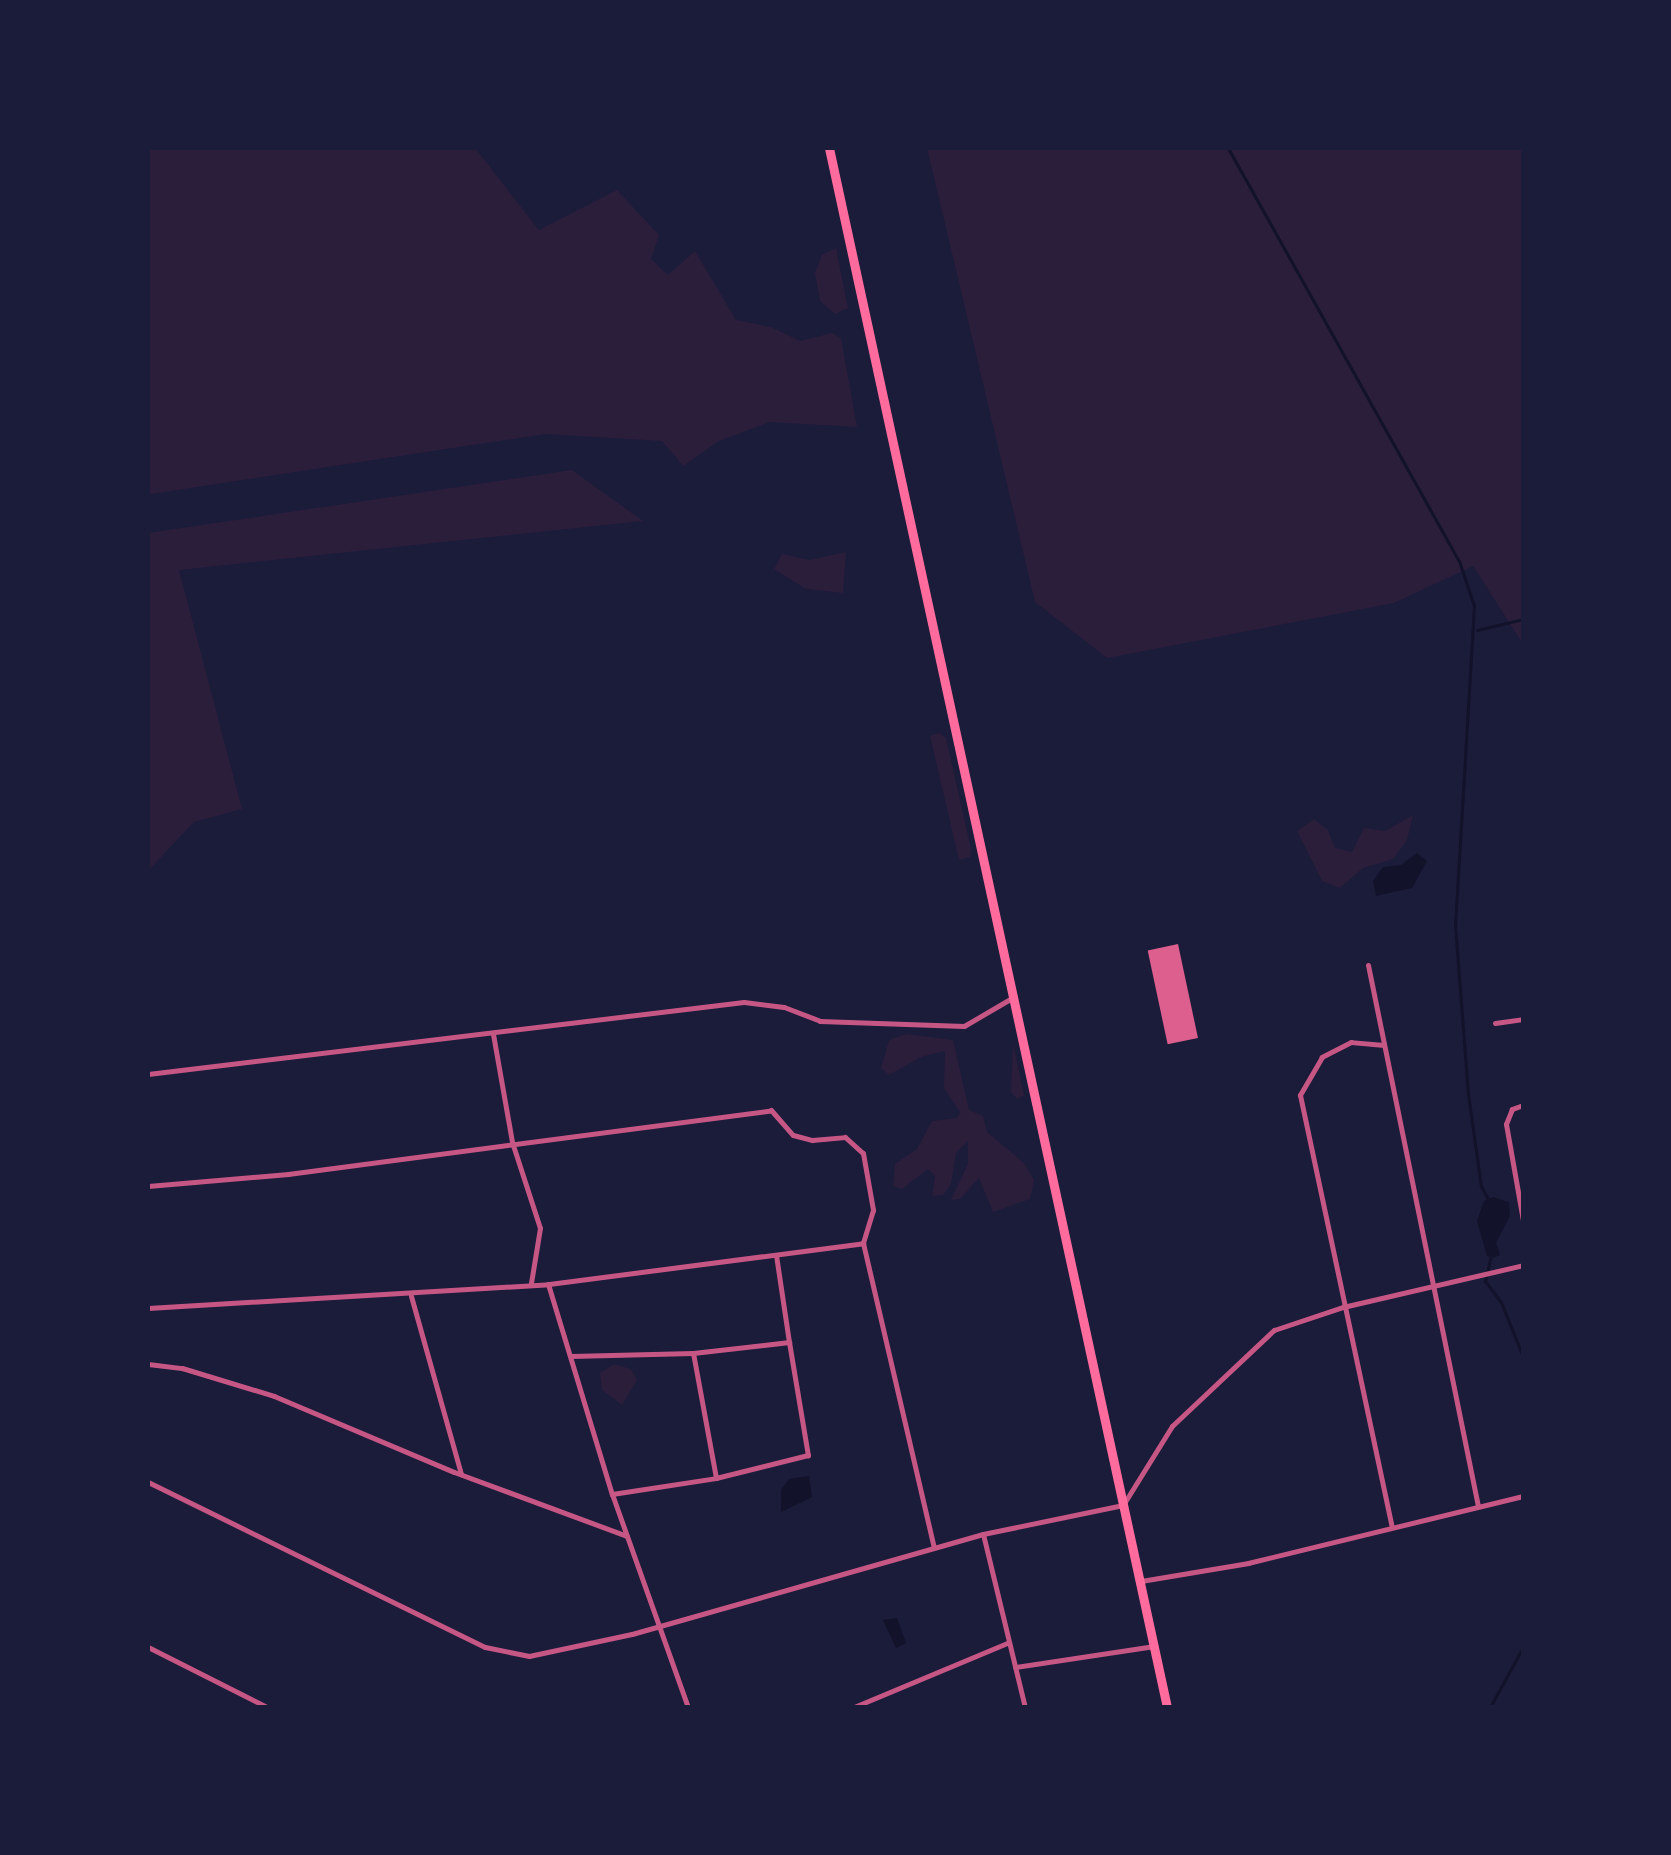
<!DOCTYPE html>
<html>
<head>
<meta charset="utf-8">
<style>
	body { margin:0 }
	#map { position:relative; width:1671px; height:1855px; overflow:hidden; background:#1b1b3a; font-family:"Roboto Condensed",sans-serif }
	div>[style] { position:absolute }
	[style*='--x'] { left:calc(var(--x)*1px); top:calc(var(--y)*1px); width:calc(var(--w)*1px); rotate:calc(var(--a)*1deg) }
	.green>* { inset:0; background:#2a1e3b }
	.water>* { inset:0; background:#12122b }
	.stream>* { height:3px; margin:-1.5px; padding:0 1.5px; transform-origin:1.5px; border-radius:1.5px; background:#12122b }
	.building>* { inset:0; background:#dd5f8e; transform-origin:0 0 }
	.minor>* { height:5px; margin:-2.5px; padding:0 2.5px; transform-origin:2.5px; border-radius:2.5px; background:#c65784 }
	.primary>* { height:9px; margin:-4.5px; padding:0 4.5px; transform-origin:4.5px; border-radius:4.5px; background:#ff6b9d }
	span { translate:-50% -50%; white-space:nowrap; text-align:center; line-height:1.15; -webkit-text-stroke:6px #1b1b3a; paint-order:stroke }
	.frame { position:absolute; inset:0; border:150px solid #1b1b3a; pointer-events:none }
</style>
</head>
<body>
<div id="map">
	<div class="green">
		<div style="clip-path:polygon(148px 148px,475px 148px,539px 230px,617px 190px,659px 235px,651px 259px,668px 275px,695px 251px,736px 320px,771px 327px,800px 341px,832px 333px,841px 338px,857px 427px,770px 422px,719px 441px,683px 466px,662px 441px,545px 434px,151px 494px,148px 499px)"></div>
		<div style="clip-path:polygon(927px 148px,1523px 148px,1523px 644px,1473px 566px,1394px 603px,1107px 658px,1035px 602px)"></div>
		<div style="clip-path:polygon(836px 248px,848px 308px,835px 314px,820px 301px,815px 273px,822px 255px)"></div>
		<div style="clip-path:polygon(572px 470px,643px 521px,179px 570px,242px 809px,194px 822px,148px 871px,148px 533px)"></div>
		<div style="clip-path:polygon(846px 552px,843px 593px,806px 589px,774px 569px,782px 554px,809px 560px)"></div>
		<div style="clip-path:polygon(939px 733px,946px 738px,971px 849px,970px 857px,959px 860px,930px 736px)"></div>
		<div style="clip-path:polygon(1413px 815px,1407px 840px,1393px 859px,1363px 868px,1340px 888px,1322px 881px,1297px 831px,1314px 819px,1328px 830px,1335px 848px,1352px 852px,1364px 828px,1385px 831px)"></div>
		<div style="clip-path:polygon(906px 1034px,953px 1040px,969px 1110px,983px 1116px,987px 1132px,1024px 1163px,1034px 1180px,1030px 1199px,993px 1212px,979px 1178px,960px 1199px,951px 1200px,968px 1164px,968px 1141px,956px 1153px,951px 1184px,943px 1195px,932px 1196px,935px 1176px,928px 1169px,902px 1189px,893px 1186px,895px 1164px,917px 1149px,932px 1121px,957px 1118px,960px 1112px,944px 1088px,945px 1051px,921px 1057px,889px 1075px,881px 1068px,889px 1040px)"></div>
		<div style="clip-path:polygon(1013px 1043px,1024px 1095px,1017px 1099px,1011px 1092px)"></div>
		<div style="clip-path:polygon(614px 1364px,631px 1369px,637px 1380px,622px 1405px,602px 1390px,600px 1373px)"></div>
	</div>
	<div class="water">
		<div style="clip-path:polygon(1417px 853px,1427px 861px,1412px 888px,1376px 896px,1373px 881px,1383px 867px,1401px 865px)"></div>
		<div style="clip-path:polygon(1493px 1197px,1509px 1202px,1510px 1216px,1496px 1243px,1500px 1255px,1493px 1258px,1487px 1256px,1477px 1221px,1484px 1201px)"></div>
		<div style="clip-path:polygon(809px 1476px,812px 1497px,781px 1512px,781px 1490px,789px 1479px)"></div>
		<div style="clip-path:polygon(897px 1618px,906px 1643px,896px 1648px,883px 1620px)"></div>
	</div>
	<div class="stream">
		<div style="--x:1228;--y:148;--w:473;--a:60.8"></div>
		<div style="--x:1459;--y:561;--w:47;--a:71.6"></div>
		<div style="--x:1474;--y:606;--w:320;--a:93.4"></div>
		<div style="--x:1455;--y:925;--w:169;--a:85.6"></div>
		<div style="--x:1468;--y:1094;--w:93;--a:82"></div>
		<div style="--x:1481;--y:1186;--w:19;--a:62"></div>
		<div style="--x:1477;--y:630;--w:47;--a:-13.4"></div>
		<div style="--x:1491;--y:1255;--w:27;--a:103"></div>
		<div style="--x:1485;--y:1281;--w:26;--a:53"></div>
		<div style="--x:1501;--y:1302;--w:59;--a:68.2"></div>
		<div style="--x:1490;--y:1707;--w:68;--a:-61.2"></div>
	</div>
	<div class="building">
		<div style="left:1178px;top:944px;width:96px;height:31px;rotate:78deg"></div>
	</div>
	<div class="minor">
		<div style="--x:1368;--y:965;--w:552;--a:78.51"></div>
		<div style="--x:1495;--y:1023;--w:28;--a:-8"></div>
		<div style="--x:493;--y:1034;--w:110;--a:80"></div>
		<div style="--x:512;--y:1142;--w:90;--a:72"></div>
		<div style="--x:540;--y:1228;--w:56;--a:99.3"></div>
		<div style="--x:1384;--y:1045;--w:33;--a:-175"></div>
		<div style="--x:1351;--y:1042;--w:33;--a:153"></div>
		<div style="--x:1322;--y:1057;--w:44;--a:120.1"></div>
		<div style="--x:1300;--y:1095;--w:441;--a:78"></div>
		<div style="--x:148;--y:1074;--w:600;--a:-6.89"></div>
		<div style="--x:744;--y:1002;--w:40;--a:7.1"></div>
		<div style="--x:784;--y:1007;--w:39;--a:21"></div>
		<div style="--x:820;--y:1021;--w:144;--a:2"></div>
		<div style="--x:964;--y:1026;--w:56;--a:-30.3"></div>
		<div style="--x:1523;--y:1105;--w:12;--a:160"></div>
		<div style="--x:1512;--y:1109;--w:16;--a:112"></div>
		<div style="--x:1506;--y:1124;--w:97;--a:80"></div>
		<div style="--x:148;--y:1186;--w:141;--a:-4.9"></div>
		<div style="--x:288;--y:1174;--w:487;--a:-7.5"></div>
		<div style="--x:771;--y:1110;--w:33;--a:49"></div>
		<div style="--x:793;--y:1135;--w:20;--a:15"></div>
		<div style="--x:812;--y:1140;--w:33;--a:-5"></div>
		<div style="--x:845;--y:1137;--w:24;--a:42"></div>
		<div style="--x:863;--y:1153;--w:58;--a:80"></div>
		<div style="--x:873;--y:1210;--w:34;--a:107"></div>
		<div style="--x:776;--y:1255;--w:88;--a:81.5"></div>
		<div style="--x:548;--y:1284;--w:220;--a:73.1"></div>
		<div style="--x:612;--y:1494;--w:226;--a:70.4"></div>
		<div style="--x:411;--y:1296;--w:185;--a:74.3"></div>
		<div style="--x:148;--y:1308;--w:402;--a:-3.4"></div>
		<div style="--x:549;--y:1284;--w:317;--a:-7.4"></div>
		<div style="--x:863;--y:1243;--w:312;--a:76.9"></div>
		<div style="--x:571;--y:1356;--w:122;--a:-1.4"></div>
		<div style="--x:693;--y:1353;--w:97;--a:-6.5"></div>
		<div style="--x:789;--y:1342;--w:115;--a:80.5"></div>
		<div style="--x:808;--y:1455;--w:95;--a:166"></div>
		<div style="--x:148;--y:1364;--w:34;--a:7"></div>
		<div style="--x:182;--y:1368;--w:96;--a:16.9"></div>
		<div style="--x:274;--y:1396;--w:195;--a:22.9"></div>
		<div style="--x:454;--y:1472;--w:184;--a:20.3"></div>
		<div style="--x:148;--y:1482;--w:375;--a:26.1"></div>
		<div style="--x:485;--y:1647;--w:45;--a:11.6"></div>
		<div style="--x:529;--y:1656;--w:105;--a:-12.1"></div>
		<div style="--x:632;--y:1634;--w:365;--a:-15.9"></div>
		<div style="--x:983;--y:1534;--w:143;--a:-11.7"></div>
		<div style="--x:1123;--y:1505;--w:93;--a:-58.2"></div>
		<div style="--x:1172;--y:1426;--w:140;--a:-43.3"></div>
		<div style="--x:1274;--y:1330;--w:73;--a:-18.4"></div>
		<div style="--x:1343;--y:1307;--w:185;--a:-13.1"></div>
		<div style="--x:612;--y:1494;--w:105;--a:-8.7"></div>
		<div style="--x:716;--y:1478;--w:127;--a:-100.4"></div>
		<div style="--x:983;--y:1534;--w:178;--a:76.4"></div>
		<div style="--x:1141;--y:1581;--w:109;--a:-9.5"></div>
		<div style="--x:1248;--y:1563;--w:283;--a:-13.7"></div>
		<div style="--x:148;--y:1647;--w:133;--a:26.8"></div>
		<div style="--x:1015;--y:1667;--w:141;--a:-8.6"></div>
		<div style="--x:854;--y:1707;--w:166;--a:-22.7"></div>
	</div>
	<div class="primary">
		<div style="--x:829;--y:148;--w:1595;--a:77.77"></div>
	</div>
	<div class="frame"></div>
</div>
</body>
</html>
